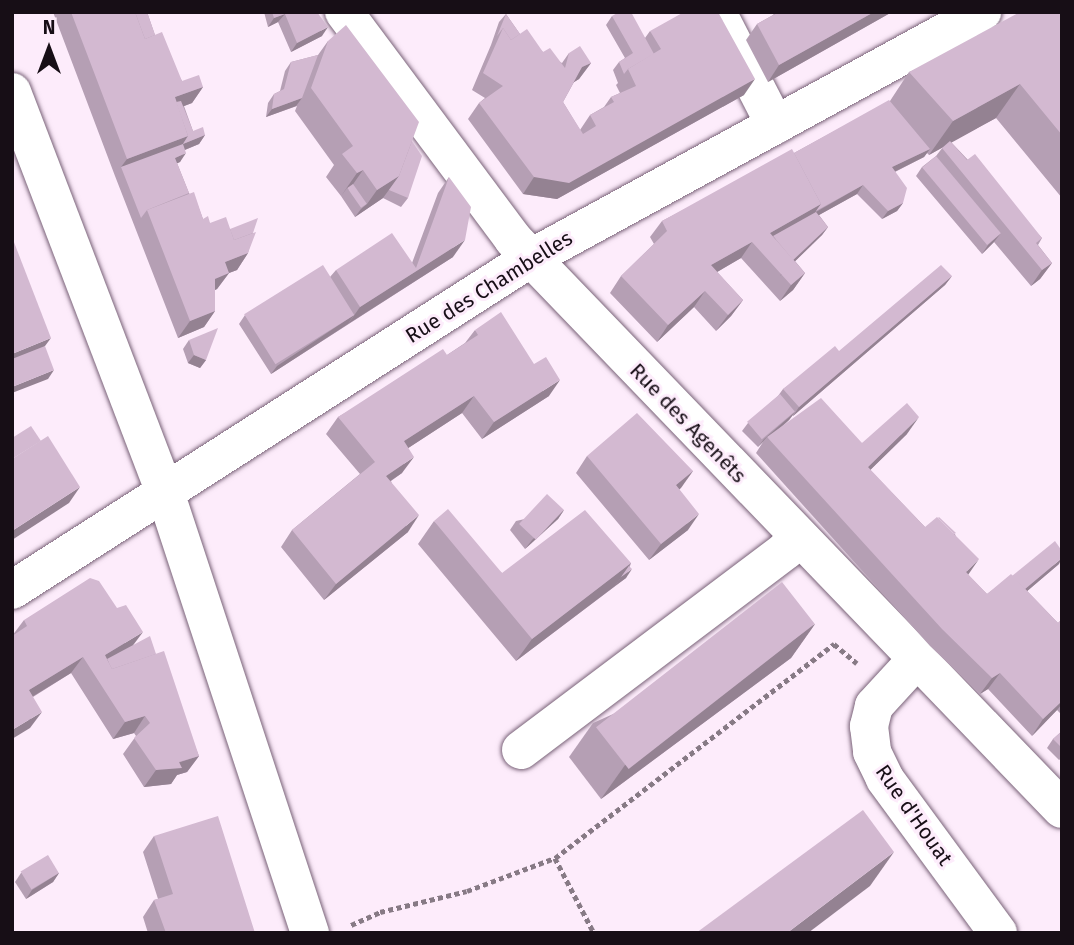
<!DOCTYPE html>
<html>
<head>
<meta charset="utf-8">
<style>
	body { margin:0 }
	#map { position:relative; width:1074px; height:945px; overflow:hidden; background:#fdecfb; font-family:"Fira Sans",sans-serif }
	div>[style] { position:absolute }
	[style*='--x'] { left:calc(var(--x)*1px); top:calc(var(--y)*1px); width:calc(var(--w)*1px); rotate:calc(var(--a)*1deg) }
	.path>* { height:4.5px; margin-top:-2.25px; transform-origin:0; background:repeating-linear-gradient(90deg,#877a85 0 5px,transparent 0 8.5px) }
	.roads { filter:drop-shadow(0 0 2px #796278) drop-shadow(0 0 2px #796278) }
	.minor>* { height:38px; margin:-19px; padding:0 19px; transform-origin:19px; border-radius:19px; background:#fff }
	.wall>* { inset:0; background:#b59fb4 }
	.shaded-wall>* { inset:0; background:#948292 }
	.building>* { inset:0; background:#d3b9d1; transform-origin:0 0 }
	span { translate:-50% -50%; white-space:nowrap; text-align:center; line-height:1.15; -webkit-text-stroke:6px #fdecfb; paint-order:stroke }
	.street-label { font-size:21px; color:#170e16 }
	.frame { position:absolute; inset:0; border:14px solid #170e16; pointer-events:none }
	.north { position:absolute; left:14px; top:14px; width:70px; height:70px; -webkit-text-stroke:5px #fdecfb; paint-order:stroke; rotate:0deg; font-size:19px; font-weight:700; line-height:28px; text-align:center; color:#170e16 }
	.north::after { content:''; display:block; margin:auto; width:24px; height:32px; background:#170e16; clip-path:polygon(50% 0,100% 100%,50% 72%,0 100%) }
</style>
</head>
<body>
<div id="map">
	<div class="path">
		<div style="--x:555;--y:858;--w:85;--a:62.5"></div>
		<div style="--x:351;--y:925;--w:32;--a:-24"></div>
		<div style="--x:380;--y:912;--w:89;--a:-13.6"></div>
		<div style="--x:467;--y:891;--w:94;--a:-20.6"></div>
		<div style="--x:555;--y:858;--w:352;--a:-37.5"></div>
		<div style="--x:834;--y:644;--w:30;--a:40"></div>
	</div>
	<div class="roads">
		<div class="minor">
			<div style="--x:344;--y:12;--w:283;--a:53.3"></div>
			<div style="--x:513;--y:239;--w:791;--a:46.08"></div>
			<div style="--x:717;--y:12;--w:127;--a:62.8"></div>
			<div style="--x:12;--y:92;--w:428;--a:69.1"></div>
			<div style="--x:165;--y:492;--w:464;--a:71.8"></div>
			<div style="--x:12;--y:590;--w:616;--a:-32.61"></div>
			<div style="--x:531;--y:258;--w:514;--a:-28.61"></div>
			<div style="--x:917;--y:659;--w:64;--a:132.5"></div>
			<div style="--x:874;--y:706;--w:21;--a:104"></div>
			<div style="--x:869;--y:726;--w:26;--a:83"></div>
			<div style="--x:872;--y:752;--w:30;--a:64"></div>
			<div style="--x:885;--y:779;--w:191;--a:53.7"></div>
			<div style="--x:521;--y:750;--w:332;--a:-37"></div>
			<div style="--x:786;--y:550;--w:18;--a:-52"></div>
		</div>
	</div>
	<div class="wall">
		<div style="clip-path:polygon(53px 12px,147px 12px,155px 35px,182px 81px,203px 87px,192px 103px,184px 106px,193px 131px,205px 135px,199px 144px,185px 150px,180px 162px,177px 163px,189px 193px,198px 206px,203px 219px,210px 223px,230px 229px,253px 233px,248px 253px,237px 270px,229px 273px,217px 289px,215px 290px,215px 311px,204px 327px,178px 338px,115px 176px)"></div>
		<div style="clip-path:polygon(264px 12px,317px 12px,322px 36px,291px 52px,278px 22px,268px 27px)"></div>
		<div style="clip-path:polygon(775px 12px,892px 12px,768px 82px,746px 40px,757px 24px,773px 15px)"></div>
		<div style="clip-path:polygon(1062px 12px,1062px 198px,996px 118px,951px 142px,1042px 238px,1038px 245px,1052px 263px,1040px 279px,1031px 286px,994px 242px,982px 254px,916px 176px,922px 167px,936px 156px,943px 147px,929px 155px,927px 153px,924px 157px,895px 172px,903px 203px,897px 211px,882px 219px,857px 194px,819px 215px,828px 227px,822px 235px,795px 261px,805px 273px,793px 290px,780px 301px,741px 258px,717px 272px,743px 300px,731px 316px,716px 331px,694px 307px,657px 342px,610px 293px,621px 276px,654px 244px,650px 237px,662px 221px,794px 153px,890px 101px,909px 72px)"></div>
		<div style="clip-path:polygon(506px 14px,520px 34px,543px 52px,562px 63px,569px 53px,591px 63px,579px 79px,574px 82px,563px 102px,580px 130px,590px 115px,604px 107px,611px 97px,620px 93px,616px 85px,618px 83px,613px 70px,619px 62px,625px 58px,606px 25px,612px 16px,645px 38px,650px 31px,744px 95px,557px 199px,523px 194px,468px 119px,479px 103px,485px 98px,472px 90px,491px 45px,499px 22px)"></div>
		<div style="clip-path:polygon(328px 41px,412px 141px,408px 198px,401px 207px,383px 198px,355px 217px,341px 196px,326px 177px,334px 165px,295px 111px,297px 106px,266px 117px,268px 103px,274px 94px,280px 91px,285px 71px,291px 62px,318px 55px)"></div>
		<div style="clip-path:polygon(449px 177px,453px 257px,271px 374px,239px 324px,245px 315px,330px 277px,336px 270px,412px 263px,438px 193px)"></div>
		<div style="clip-path:polygon(952px 276px,945px 285px,793px 416px,793px 415px,789px 420px,783px 426px,862px 443px,907px 434px,870px 470px,925px 527px,955px 534px,968px 575px,987px 594px,1012px 576px,1059px 564px,1027px 591px,1058px 623px,1062px 619px,1062px 715px,1057px 710px,1032px 736px,988px 689px,980px 694px,930px 646px,756px 453px,763px 442px,758px 447px,742px 431px,748px 423px,778px 396px,783px 389px)"></div>
		<div style="clip-path:polygon(475px 330px,549px 396px,482px 439px,462px 413px,408px 448px,402px 473px,391px 481px,408px 532px,324px 600px,281px 547px,292px 530px,360px 474px,326px 434px,338px 417px,447px 355px,465px 343px)"></div>
		<div style="clip-path:polygon(189px 340px,206px 360px,200px 368px,188px 363px,183px 349px)"></div>
		<div style="clip-path:polygon(587px 456px,693px 471px,679px 489px,688px 530px,649px 560px,576px 473px)"></div>
		<div style="clip-path:polygon(564px 510px,558px 519px,525px 549px,510px 530px,516px 521px)"></div>
		<div style="clip-path:polygon(434px 521px,502px 573px,631px 563px,626px 578px,516px 661px,418px 544px)"></div>
		<div style="clip-path:polygon(24px 620px,133px 645px,156px 654px,199px 756px,187px 772px,177px 775px,171px 784px,144px 787px,123px 754px,136px 736px,134px 733px,113px 739px,71px 673px,33px 697px,30px 728px,12px 636px)"></div>
		<div style="clip-path:polygon(815px 624px,791px 658px,601px 799px,569px 757px,593px 723px)"></div>
		<div style="clip-path:polygon(1062px 731px,1062px 758px,1059px 760px,1047px 748px,1053px 739px)"></div>
		<div style="clip-path:polygon(154px 836px,255px 933px,148px 933px,143px 917px,154px 900px,158px 899px,143px 852px)"></div>
		<div style="clip-path:polygon(21px 873px,59px 873px,53px 882px,26px 899px,15px 882px)"></div>
	</div>
	<div class="shaded-wall">
		<div style="clip-path:polygon(874px 12px,892px 12px,768px 82px,779px 65px)"></div>
		<div style="clip-path:polygon(285px 14px,278px 22px,268px 27px,274px 18px)"></div>
		<div style="clip-path:polygon(328px 27px,322px 36px,291px 52px,297px 43px)"></div>
		<div style="clip-path:polygon(591px 63px,579px 79px,571px 84px,582px 67px)"></div>
		<div style="clip-path:polygon(755px 79px,744px 95px,557px 199px,523px 194px,534px 177px)"></div>
		<div style="clip-path:polygon(1020px 84px,996px 118px,929px 155px,953px 121px)"></div>
		<div style="clip-path:polygon(203px 87px,192px 103px,171px 111px,175px 97px)"></div>
		<div style="clip-path:polygon(302px 98px,296px 106px,266px 117px,272px 109px)"></div>
		<div style="clip-path:polygon(205px 135px,199px 144px,177px 153px,183px 144px)"></div>
		<div style="clip-path:polygon(188px 136px,177px 153px,121px 167px,127px 159px)"></div>
		<div style="clip-path:polygon(930px 149px,924px 157px,886px 176px,892px 167px)"></div>
		<div style="clip-path:polygon(186px 153px,180px 162px,169px 167px,175px 158px)"></div>
		<div style="clip-path:polygon(363px 170px,349px 190px,347px 188px,341px 196px,357px 173px)"></div>
		<div style="clip-path:polygon(399px 176px,383px 198px,355px 217px,361px 209px,367px 204px,377px 190px)"></div>
		<div style="clip-path:polygon(863px 185px,857px 194px,810px 220px,816px 212px)"></div>
		<div style="clip-path:polygon(903px 203px,897px 211px,882px 219px,888px 211px)"></div>
		<div style="clip-path:polygon(821px 204px,810px 220px,768px 244px,770px 233px)"></div>
		<div style="clip-path:polygon(828px 227px,822px 235px,780px 276px,786px 267px)"></div>
		<div style="clip-path:polygon(1001px 233px,994px 242px,982px 254px,988px 245px)"></div>
		<div style="clip-path:polygon(465px 240px,453px 257px,348px 324px,360px 307px)"></div>
		<div style="clip-path:polygon(752px 242px,741px 258px,700px 282px,711px 265px)"></div>
		<div style="clip-path:polygon(248px 253px,237px 270px,229px 273px,217px 289px,204px 295px,225px 262px)"></div>
		<div style="clip-path:polygon(1052px 263px,1040px 279px,1031px 286px,1042px 270px)"></div>
		<div style="clip-path:polygon(805px 273px,793px 290px,780px 301px,791px 285px)"></div>
		<div style="clip-path:polygon(952px 276px,945px 285px,793px 416px,799px 407px)"></div>
		<div style="clip-path:polygon(705px 291px,694px 307px,657px 342px,668px 325px)"></div>
		<div style="clip-path:polygon(743px 300px,731px 316px,716px 331px,728px 315px)"></div>
		<div style="clip-path:polygon(215px 311px,204px 327px,178px 338px,190px 321px)"></div>
		<div style="clip-path:polygon(354px 315px,348px 324px,271px 374px,277px 366px)"></div>
		<div style="clip-path:polygon(51px 338px,39px 354px,12px 365px,12px 354px)"></div>
		<div style="clip-path:polygon(194px 355px,206px 360px,200px 368px,188px 363px)"></div>
		<div style="clip-path:polygon(54px 370px,48px 379px,12px 393px,12px 387px)"></div>
		<div style="clip-path:polygon(560px 380px,549px 396px,482px 439px,494px 422px)"></div>
		<div style="clip-path:polygon(474px 396px,462px 413px,393px 458px,404px 441px)"></div>
		<div style="clip-path:polygon(795px 412px,789px 420px,768px 438px,767px 437px,758px 447px,764px 439px)"></div>
		<div style="clip-path:polygon(919px 417px,907px 434px,856px 484px,868px 467px)"></div>
		<div style="clip-path:polygon(414px 457px,402px 473px,374px 492px,386px 476px)"></div>
		<div style="clip-path:polygon(693px 471px,681px 488px,665px 502px,676px 485px)"></div>
		<div style="clip-path:polygon(80px 487px,69px 503px,12px 540px,12px 531px)"></div>
		<div style="clip-path:polygon(564px 510px,558px 519px,525px 549px,532px 540px)"></div>
		<div style="clip-path:polygon(699px 514px,688px 530px,649px 560px,661px 544px)"></div>
		<div style="clip-path:polygon(419px 515px,408px 532px,324px 600px,336px 584px)"></div>
		<div style="clip-path:polygon(1062px 558px,1059px 564px,1012px 604px,1018px 595px)"></div>
		<div style="clip-path:polygon(979px 559px,968px 575px,966px 572px)"></div>
		<div style="clip-path:polygon(631px 563px,615px 586px,516px 661px,532px 639px)"></div>
		<div style="clip-path:polygon(632px 569px,626px 578px,615px 586px,621px 577px)"></div>
		<div style="clip-path:polygon(815px 624px,791px 658px,601px 799px,625px 765px)"></div>
		<div style="clip-path:polygon(143px 632px,131px 648px,101px 667px,105px 655px)"></div>
		<div style="clip-path:polygon(83px 657px,71px 673px,17px 706px,29px 690px)"></div>
		<div style="clip-path:polygon(1000px 673px,988px 689px,980px 694px,992px 678px)"></div>
		<div style="clip-path:polygon(1062px 701px,1062px 704px,1057px 710px,1032px 736px,1043px 719px)"></div>
		<div style="clip-path:polygon(42px 712px,30px 728px,12px 739px,12px 730px)"></div>
		<div style="clip-path:polygon(145px 716px,134px 733px,113px 739px,125px 722px)"></div>
		<div style="clip-path:polygon(199px 756px,187px 772px,177px 775px,171px 784px,144px 787px,156px 770px)"></div>
		<div style="clip-path:polygon(894px 852px,870px 886px,808px 933px,787px 933px)"></div>
		<div style="clip-path:polygon(59px 873px,53px 882px,26px 899px,32px 890px)"></div>
	</div>
	<div class="building">
		<div style="clip-path:polygon(71px 12px,135px 12px,145px 39px,162px 32px,182px 81px,199px 75px,203px 87px,175px 97px,188px 136px,127px 159px)"></div>
		<div style="clip-path:polygon(135px 12px,147px 12px,155px 35px,145px 39px)"></div>
		<div style="clip-path:polygon(272px 12px,317px 12px,328px 27px,297px 43px,285px 14px,274px 18px)"></div>
		<div style="clip-path:polygon(619px 12px,631px 12px,654px 54px,628px 69px,624px 74px,619px 62px,633px 53px,612px 16px)"></div>
		<div style="clip-path:polygon(684px 12px,718px 12px,755px 79px,569px 183px,534px 177px,479px 103px,503px 86px,483px 73px,503px 28px,511px 40px,527px 29px,543px 52px,550px 48px,565px 68px,569px 53px,580px 46px,591px 63px,582px 67px,563px 102px,583px 134px,596px 126px,590px 115px,614px 102px,611px 97px,636px 86px,628px 69px,661px 49px,650px 31px)"></div>
		<div style="clip-path:polygon(779px 12px,874px 12px,779px 65px,757px 24px)"></div>
		<div style="clip-path:polygon(1020px 12px,1062px 12px,1062px 135px,1020px 84px,953px 121px,909px 72px)"></div>
		<div style="clip-path:polygon(506px 14px,520px 34px,511px 40px,503px 28px,497px 36px)"></div>
		<div style="clip-path:polygon(346px 25px,419px 122px,399px 176px,377px 190px,363px 170px,357px 173px,342px 154px,353px 146px,311px 88px,328px 41px)"></div>
		<div style="clip-path:polygon(318px 55px,302px 98px,272px 109px,274px 94px,284px 89px,291px 62px)"></div>
		<div style="clip-path:polygon(889px 100px,930px 149px,892px 167px,907px 188px,903px 203px,888px 211px,863px 185px,816px 211px,821px 204px,794px 153px)"></div>
		<div style="clip-path:polygon(181px 101px,193px 131px,203px 127px,205px 135px,183px 144px,188px 136px,176px 102px)"></div>
		<div style="clip-path:polygon(412px 141px,422px 156px,408px 198px,389px 190px,399px 176px)"></div>
		<div style="clip-path:polygon(950px 141px,967px 160px,975px 154px,1042px 238px,1036px 243px,1052px 263px,1042px 270px,942px 148px)"></div>
		<div style="clip-path:polygon(183px 144px,186px 153px,175px 158px,189px 193px,147px 210px,141px 218px,121px 167px)"></div>
		<div style="clip-path:polygon(792px 149px,821px 204px,770px 233px,805px 273px,791px 285px,752px 242px,711px 265px,743px 300px,728px 315px,705px 291px,668px 325px,621px 276px,667px 231px,662px 221px)"></div>
		<div style="left:936px;top:156px;width:101px;height:18px;rotate:50deg"></div>
		<div style="clip-path:polygon(449px 177px,471px 207px,465px 240px,360px 307px,336px 270px,392px 233px,416px 268px)"></div>
		<div style="left:353px;top:184px;width:24px;height:7px;rotate:55deg"></div>
		<div style="clip-path:polygon(194px 192px,203px 219px,208px 216px,210px 223px,226px 217px,234px 240px,256px 232px,248px 253px,225px 262px,229px 273px,215px 279px,215px 311px,190px 321px,147px 210px)"></div>
		<div style="clip-path:polygon(816px 212px,828px 227px,793px 260px,773px 236px)"></div>
		<div style="clip-path:polygon(258px 218px,253px 233px,234px 240px,230px 229px)"></div>
		<div style="clip-path:polygon(12px 237px,51px 338px,12px 354px)"></div>
		<div style="left:323px;top:265px;width:59px;height:93px;rotate:58deg"></div>
		<div style="clip-path:polygon(941px 265px,952px 276px,799px 407px,783px 389px,835px 346px,839px 351px)"></div>
		<div style="clip-path:polygon(501px 312px,534px 364px,546px 357px,560px 380px,494px 422px,474px 396px,404px 441px,414px 457px,386px 476px,419px 515px,336px 584px,292px 530px,375px 462px,338px 417px,443px 349px,447px 355px,478px 335px,475px 330px)"></div>
		<div style="clip-path:polygon(218px 328px,206px 360px,194px 355px,189px 340px)"></div>
		<div style="clip-path:polygon(45px 346px,54px 370px,12px 387px,12px 359px)"></div>
		<div style="left:780px;top:394px;width:23px;height:43px;rotate:50deg"></div>
		<div style="clip-path:polygon(821px 398px,862px 443px,907px 403px,919px 417px,868px 467px,925px 527px,937px 517px,979px 559px,966px 572px,987px 594px,1011px 574px,1058px 623px,1062px 619px,1062px 701px,1043px 719px,1000px 673px,992px 678px,942px 629px,767px 437px)"></div>
		<div style="clip-path:polygon(637px 413px,693px 471px,676px 485px,699px 514px,661px 544px,587px 456px)"></div>
		<div style="clip-path:polygon(31px 426px,41px 441px,12px 459px,12px 438px)"></div>
		<div style="clip-path:polygon(48px 436px,80px 487px,12px 531px,12px 459px)"></div>
		<div style="left:547px;top:494px;width:23px;height:41px;rotate:43deg"></div>
		<div style="clip-path:polygon(448px 509px,502px 573px,585px 510px,631px 563px,532px 639px,434px 521px)"></div>
		<div style="clip-path:polygon(939px 517px,956px 533px,954px 534px,938px 518px)"></div>
		<div style="clip-path:polygon(1055px 541px,1062px 551px,1062px 558px,1025px 589px,1012px 576px)"></div>
		<div style="clip-path:polygon(629px 566px,632px 569px,621px 577px)"></div>
		<div style="clip-path:polygon(90px 578px,99px 581px,117px 608px,126px 605px,143px 632px,105px 655px,112px 669px,164px 651px,199px 756px,179px 762px,182px 768px,156px 770px,134px 738px,150px 723px,145px 716px,125px 722px,83px 657px,29px 690px,42px 712px,12px 730px,12px 636px,27px 626px,24px 620px)"></div>
		<div style="left:782px;top:582px;width:53px;height:236px;rotate:52deg"></div>
		<div style="clip-path:polygon(150px 636px,156px 654px,112px 669px,107px 659px)"></div>
		<div style="clip-path:polygon(1062px 731px,1062px 748px,1053px 739px)"></div>
		<div style="clip-path:polygon(863px 810px,894px 852px,787px 933px,696px 933px)"></div>
		<div style="clip-path:polygon(218px 816px,255px 933px,166px 933px,154px 900px,173px 894px,154px 836px)"></div>
		<div style="left:48px;top:855px;width:21px;height:32px;rotate:59deg"></div>
	</div>
	<div class="street-label">
		<span style="left:489px;top:287px;rotate:-32deg">Rue des Chambelles</span>
		<span style="left:688px;top:423px;rotate:46deg">Rue des Agenêts</span>
		<span style="left:914px;top:815px;rotate:55deg">Rue d'Houat</span>
	</div>
	<div class="frame"></div>
	<div class="north">N</div>
</div>
</body>
</html>
